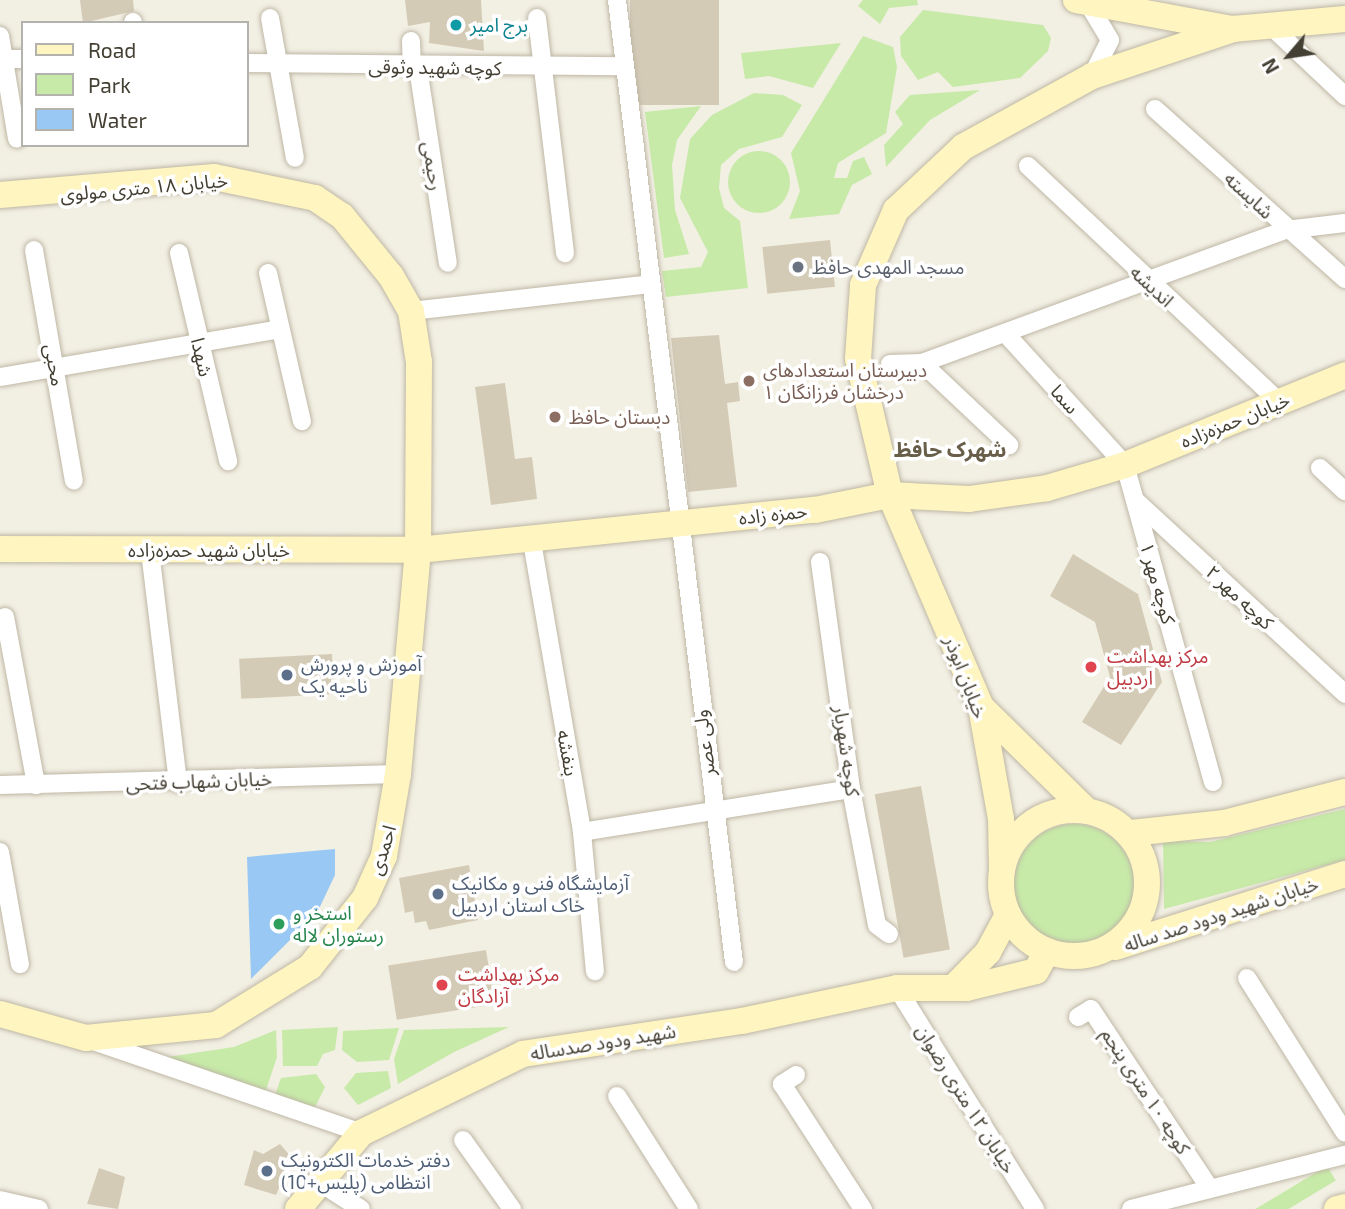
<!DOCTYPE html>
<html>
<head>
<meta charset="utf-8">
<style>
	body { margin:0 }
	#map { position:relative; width:1345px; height:1209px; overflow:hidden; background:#f2efe3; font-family:"Exo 2","Noto Sans Arabic",sans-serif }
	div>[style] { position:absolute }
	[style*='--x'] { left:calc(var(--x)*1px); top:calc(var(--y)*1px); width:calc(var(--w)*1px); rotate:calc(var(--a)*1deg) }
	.green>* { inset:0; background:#c7eaa8; transform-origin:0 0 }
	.round { border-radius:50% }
	.water>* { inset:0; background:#9ac8f4 }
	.building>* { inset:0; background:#d4cbb7; transform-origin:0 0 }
	.roads { filter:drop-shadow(0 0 2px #beb7a5) drop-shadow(0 0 2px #beb7a5) }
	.street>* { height:18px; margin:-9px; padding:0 9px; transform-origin:9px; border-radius:9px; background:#fff }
	.secondary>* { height:26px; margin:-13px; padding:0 13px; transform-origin:13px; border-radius:13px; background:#fff5c0 }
	.secondary>.ring { margin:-13px; padding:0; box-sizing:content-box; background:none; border:26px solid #fff5c0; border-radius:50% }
	.dots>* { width:19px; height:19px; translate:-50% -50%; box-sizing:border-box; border:4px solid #fff; border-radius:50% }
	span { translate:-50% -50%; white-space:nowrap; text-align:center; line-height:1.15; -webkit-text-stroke:7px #fff; paint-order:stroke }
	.culture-label { font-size:19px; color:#0d838f }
	.left { translate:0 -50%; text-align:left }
	.street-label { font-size:19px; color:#443f33 }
	.worship-label { font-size:19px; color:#5b616d }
	.education-label { font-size:19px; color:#785e54 }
	.health-label { font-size:19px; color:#be3a42 }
	.service-label { font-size:19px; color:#4e5e75 }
	.leisure-label { font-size:19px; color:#27864d }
	.neighbourhood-label { font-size:21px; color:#685e49; font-weight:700 }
	.legend { position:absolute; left:21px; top:21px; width:228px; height:126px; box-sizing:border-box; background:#fff; border:2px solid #b4b2ad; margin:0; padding:9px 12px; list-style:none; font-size:21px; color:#443f33 }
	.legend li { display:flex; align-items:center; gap:14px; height:35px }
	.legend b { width:35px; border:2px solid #b4b2ad }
	.north { position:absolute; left:1254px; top:21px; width:70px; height:70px; -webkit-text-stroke:5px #fff; paint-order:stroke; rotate:241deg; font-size:19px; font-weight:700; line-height:28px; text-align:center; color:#443f33 }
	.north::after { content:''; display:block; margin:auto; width:24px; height:32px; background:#443f33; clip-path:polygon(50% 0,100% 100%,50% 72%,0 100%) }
</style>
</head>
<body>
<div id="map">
	<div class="green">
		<div style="clip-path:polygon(863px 0,917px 0,918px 5px,889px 8px,880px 24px,858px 6px)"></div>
		<div style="clip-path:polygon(923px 10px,1043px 25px,1051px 38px,1048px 51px,1020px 78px,953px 87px,938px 72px,918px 80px,901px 56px,900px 37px)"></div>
		<div style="clip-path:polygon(863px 36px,893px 47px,897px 67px,886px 133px,838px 163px,834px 178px,847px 178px,853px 161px,864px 157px,872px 174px,852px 185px,839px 214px,789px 219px,800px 191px,791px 153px)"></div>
		<div style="clip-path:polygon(841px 43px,813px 88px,769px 76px,745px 79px,741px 53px)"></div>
		<div style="clip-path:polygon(980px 90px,930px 120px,886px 167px,884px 145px,903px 124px,895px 112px,910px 95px)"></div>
		<div style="clip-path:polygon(754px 93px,783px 95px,802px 105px,782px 137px,739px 149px,721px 165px,719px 188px,724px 208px,740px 221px,748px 288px,666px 297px,662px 271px,701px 267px,708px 252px,680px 198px,690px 139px,712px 115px)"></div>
		<div style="clip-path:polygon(701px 106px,677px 140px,672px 165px,675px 210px,689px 254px,664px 258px,645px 112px)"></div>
		<div class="round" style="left:728px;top:151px;width:62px;height:62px"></div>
		<div style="clip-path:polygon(1345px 809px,1345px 860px,1164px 909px,1163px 841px,1210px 842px)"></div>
		<div class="round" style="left:1014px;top:824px;width:120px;height:120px"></div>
		<div style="clip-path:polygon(338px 1027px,335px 1050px,323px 1054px,317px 1066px,283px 1066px,282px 1030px)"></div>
		<div style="clip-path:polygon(509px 1027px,454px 1052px,398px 1084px,394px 1059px,404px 1030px)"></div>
		<div style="clip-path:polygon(399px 1028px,389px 1060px,357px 1062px,342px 1050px,343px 1031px)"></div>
		<div style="clip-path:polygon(276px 1030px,277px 1057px,265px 1093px,154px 1059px,234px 1047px)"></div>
		<div style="clip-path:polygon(388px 1071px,391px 1088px,358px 1105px,344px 1088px,356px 1073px)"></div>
		<div style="clip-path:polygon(316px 1074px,325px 1087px,315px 1107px,275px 1095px,281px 1078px)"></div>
		<div style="left:1327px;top:1166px;width:17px;height:105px;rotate:59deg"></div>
	</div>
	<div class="water">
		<div style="clip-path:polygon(335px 849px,335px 875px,317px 913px,251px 979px,247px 857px)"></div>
	</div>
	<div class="building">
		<div style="clip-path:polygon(80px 0,133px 0,134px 11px,83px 23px)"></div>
		<div style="clip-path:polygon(405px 0,481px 0,484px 51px,429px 43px,430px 22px,408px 26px)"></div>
		<div style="left:630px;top:0;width:89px;height:105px"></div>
		<div style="left:830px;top:240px;width:47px;height:68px;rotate:84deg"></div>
		<div style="clip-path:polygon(719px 335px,725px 384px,738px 382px,740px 401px,727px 403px,737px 487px,688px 492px,671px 338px)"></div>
		<div style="clip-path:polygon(505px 383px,515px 459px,532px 457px,537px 499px,491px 505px,475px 387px)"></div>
		<div style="clip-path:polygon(1073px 554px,1138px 594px,1162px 682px,1121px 745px,1082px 722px,1110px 677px,1095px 622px,1050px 596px)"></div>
		<div style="left:332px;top:654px;width:40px;height:93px;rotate:87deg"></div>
		<div style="left:921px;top:786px;width:166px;height:47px;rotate:80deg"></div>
		<div style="clip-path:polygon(469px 865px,478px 920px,429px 930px,426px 921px,415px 923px,413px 911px,405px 913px,399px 878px)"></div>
		<div style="left:486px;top:950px;width:55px;height:99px;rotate:81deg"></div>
		<div style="clip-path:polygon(280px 1144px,292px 1158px,276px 1195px,244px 1185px,254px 1150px,263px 1154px)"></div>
		<div style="clip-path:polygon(99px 1168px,125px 1177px,118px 1209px,87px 1204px)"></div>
	</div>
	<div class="roads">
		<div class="street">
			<div style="--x:617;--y:0;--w:969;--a:83.07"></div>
			<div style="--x:1089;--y:5;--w:41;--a:59"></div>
			<div style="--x:1110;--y:40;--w:40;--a:116.6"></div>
			<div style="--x:270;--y:18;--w:142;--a:79.9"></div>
			<div style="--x:537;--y:18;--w:237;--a:83.2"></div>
			<div style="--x:133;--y:22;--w:1;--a:90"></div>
			<div style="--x:1274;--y:29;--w:98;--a:43.3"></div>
			<div style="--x:0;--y:36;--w:104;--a:80.6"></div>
			<div style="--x:411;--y:41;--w:27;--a:88"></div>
			<div style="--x:0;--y:59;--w:23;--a:0"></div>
			<div style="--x:247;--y:63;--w:377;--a:0.5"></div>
			<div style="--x:418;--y:68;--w:197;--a:81.3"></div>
			<div style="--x:1155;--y:109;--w:255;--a:41.8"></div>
			<div style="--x:1028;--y:166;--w:345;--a:43.2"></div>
			<div style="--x:34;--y:250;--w:234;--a:80.2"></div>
			<div style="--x:179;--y:253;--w:214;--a:76.7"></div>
			<div style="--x:268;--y:273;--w:152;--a:77.1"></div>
			<div style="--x:411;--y:311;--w:241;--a:-6.4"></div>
			<div style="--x:1006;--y:334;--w:177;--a:47.7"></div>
			<div style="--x:1125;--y:465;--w:329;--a:74.5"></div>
			<div style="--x:922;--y:363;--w:120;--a:43.3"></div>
			<div style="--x:890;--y:364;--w:32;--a:-2"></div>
			<div style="--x:922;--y:363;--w:388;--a:-20.1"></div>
			<div style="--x:1286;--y:230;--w:59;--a:-6.8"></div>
			<div style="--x:0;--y:377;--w:284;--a:-9.7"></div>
			<div style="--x:1320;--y:468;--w:34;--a:43"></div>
			<div style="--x:1135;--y:500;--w:286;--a:42.7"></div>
			<div style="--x:531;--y:536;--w:300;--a:80.2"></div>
			<div style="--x:582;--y:832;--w:140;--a:84.7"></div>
			<div style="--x:150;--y:551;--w:234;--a:83.1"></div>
			<div style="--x:820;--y:562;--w:229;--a:82.2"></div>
			<div style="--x:851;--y:789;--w:138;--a:79.2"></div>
			<div style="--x:877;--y:925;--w:15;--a:37"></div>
			<div style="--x:5;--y:617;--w:171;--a:79.5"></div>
			<div style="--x:0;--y:785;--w:398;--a:-1.6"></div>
			<div style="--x:582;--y:832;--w:272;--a:-9.1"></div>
			<div style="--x:0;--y:852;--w:114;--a:79.9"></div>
			<div style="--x:1247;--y:978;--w:183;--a:57.7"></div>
			<div style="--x:897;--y:988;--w:261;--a:58"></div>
			<div style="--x:1078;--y:1017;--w:15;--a:-32"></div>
			<div style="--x:1091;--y:1009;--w:212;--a:56.5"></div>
			<div style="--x:93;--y:1041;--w:283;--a:18.9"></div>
			<div style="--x:796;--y:1075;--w:17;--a:147"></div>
			<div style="--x:782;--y:1084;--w:149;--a:57.1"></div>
			<div style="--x:617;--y:1096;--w:134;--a:57.5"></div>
			<div style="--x:463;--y:1140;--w:85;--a:54.6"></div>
			<div style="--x:322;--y:1184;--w:46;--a:32.7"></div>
			<div style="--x:0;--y:1200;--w:40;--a:13"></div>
			<div style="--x:1131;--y:1209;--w:221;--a:-14.2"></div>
		</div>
		<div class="secondary">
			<div style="--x:1076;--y:0;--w:160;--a:10.5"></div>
			<div style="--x:1233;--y:29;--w:112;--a:-5.1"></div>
			<div style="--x:0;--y:195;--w:215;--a:-4.8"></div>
			<div style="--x:214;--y:177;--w:103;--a:11.7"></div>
			<div style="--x:315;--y:198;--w:32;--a:34"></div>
			<div style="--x:342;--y:216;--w:77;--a:50.8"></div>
			<div style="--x:391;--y:276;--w:40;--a:60.3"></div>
			<div style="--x:411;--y:311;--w:52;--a:81.1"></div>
			<div style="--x:419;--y:362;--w:188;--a:90.3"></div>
			<div style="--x:418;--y:550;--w:225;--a:95.1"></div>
			<div style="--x:398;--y:774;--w:83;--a:99.7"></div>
			<div style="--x:384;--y:856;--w:46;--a:114.3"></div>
			<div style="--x:365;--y:898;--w:88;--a:128.6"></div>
			<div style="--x:310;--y:967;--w:110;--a:148.3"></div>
			<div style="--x:216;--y:1025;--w:131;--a:174.3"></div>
			<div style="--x:86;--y:1038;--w:89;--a:-164.4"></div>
			<div style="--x:0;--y:549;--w:418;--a:0.1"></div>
			<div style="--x:418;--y:550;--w:399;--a:-5.8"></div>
			<div style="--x:815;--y:510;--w:76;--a:-11.3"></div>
			<div style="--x:890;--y:495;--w:79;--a:2.9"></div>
			<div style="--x:969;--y:499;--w:79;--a:-8"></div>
			<div style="--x:1047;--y:488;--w:81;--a:-16.4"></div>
			<div style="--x:1125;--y:465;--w:238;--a:-22.2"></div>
			<div style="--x:981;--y:707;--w:148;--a:44.5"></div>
			<div class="ring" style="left:1001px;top:810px;width:120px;height:120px"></div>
			<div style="--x:1131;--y:833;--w:94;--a:-6.1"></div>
			<div style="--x:1224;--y:823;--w:125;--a:-14.4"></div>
			<div style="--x:1002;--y:869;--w:50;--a:-91.1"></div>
			<div style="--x:1001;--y:819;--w:114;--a:-100.1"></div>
			<div style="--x:981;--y:707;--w:231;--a:-113.2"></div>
			<div style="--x:890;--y:495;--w:140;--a:-103.2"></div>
			<div style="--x:858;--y:359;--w:74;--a:-86.1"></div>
			<div style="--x:863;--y:285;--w:82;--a:-66.3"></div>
			<div style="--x:896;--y:210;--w:92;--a:-43.2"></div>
			<div style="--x:963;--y:147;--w:147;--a:-28.8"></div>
			<div style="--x:1092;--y:76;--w:149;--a:-18.4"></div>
			<div style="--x:1115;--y:947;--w:241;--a:-17.6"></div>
			<div style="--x:957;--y:984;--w:45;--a:-45.9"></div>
			<div style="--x:988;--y:952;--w:42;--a:-61.6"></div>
			<div style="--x:298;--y:1209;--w:99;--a:-50.3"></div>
			<div style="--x:361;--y:1133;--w:180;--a:-26"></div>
			<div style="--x:523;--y:1054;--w:221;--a:-8.6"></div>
			<div style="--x:742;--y:1021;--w:158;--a:-12"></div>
			<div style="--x:897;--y:988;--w:70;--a:0"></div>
			<div style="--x:967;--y:988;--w:71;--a:-13.8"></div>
			<div style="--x:1036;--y:971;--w:23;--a:-61"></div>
			<div style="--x:1337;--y:1209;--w:8;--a:-14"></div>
		</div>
	</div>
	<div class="dots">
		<div style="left:456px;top:25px;background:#0f9aa8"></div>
		<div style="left:798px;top:267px;background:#6b7280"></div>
		<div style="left:749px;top:381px;background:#8d6e63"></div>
		<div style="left:555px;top:417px;background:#8d6e63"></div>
		<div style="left:1091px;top:667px;background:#e0444e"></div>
		<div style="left:287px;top:675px;background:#5c6f8a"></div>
		<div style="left:438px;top:894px;background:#5c6f8a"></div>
		<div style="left:279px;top:924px;background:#2e9e5b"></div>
		<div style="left:442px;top:985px;background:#e0444e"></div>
		<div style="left:267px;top:1171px;background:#5c6f8a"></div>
	</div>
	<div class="culture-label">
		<span class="left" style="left:470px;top:25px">برج امیر</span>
	</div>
	<div class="street-label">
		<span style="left:435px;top:67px;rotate:1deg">کوچه شهید وثوقی</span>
		<span style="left:433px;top:166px;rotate:81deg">رحیمی</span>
		<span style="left:144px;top:187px;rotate:-5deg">خیابان ۱۸ متری مولوی</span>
		<span style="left:1249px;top:195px;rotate:43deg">شایسته</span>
		<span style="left:1152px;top:286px;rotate:43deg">اندیشه</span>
		<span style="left:202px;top:357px;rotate:77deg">شهدا</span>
		<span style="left:55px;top:365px;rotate:80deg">محبی</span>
		<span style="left:1065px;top:399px;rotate:48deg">سما</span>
		<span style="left:1235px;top:420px;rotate:-22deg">خیابان حمزه‌زاده</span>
		<span style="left:773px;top:514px;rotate:-6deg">حمزه زاده</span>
		<span style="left:209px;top:550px">خیابان شهید حمزه‌زاده</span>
		<span style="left:1158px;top:583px;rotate:74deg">کوچه مهر ۱</span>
		<span style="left:1240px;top:597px;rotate:43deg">کوچه مهر ۲</span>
		<span style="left:966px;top:677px;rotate:69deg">خیابان ابوذر</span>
		<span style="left:704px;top:743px;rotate:-97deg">ولی عصر</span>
		<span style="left:847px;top:751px;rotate:82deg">کوچه شهریار</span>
		<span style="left:568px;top:753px;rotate:80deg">بنفشه</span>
		<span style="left:199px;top:781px;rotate:-2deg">خیابان شهاب فتحی</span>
		<span style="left:382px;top:850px;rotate:-73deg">احمدی</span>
		<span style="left:1221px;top:914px;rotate:-18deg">خیابان شهید ودود صد ساله</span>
		<span style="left:603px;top:1042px;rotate:-9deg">شهید ودود صدساله</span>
		<span style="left:1146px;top:1091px;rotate:57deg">کوچه ۱۰ متری پنجم</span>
		<span style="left:966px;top:1099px;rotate:58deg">خیابان ۱۲ متری رضوان</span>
	</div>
	<div class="worship-label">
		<span class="left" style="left:812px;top:267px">مسجد المهدی حافظ</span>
	</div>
	<div class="education-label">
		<span class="left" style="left:763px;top:381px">دبیرستان استعدادهای<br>درخشان فرزانگان ۱</span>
		<span class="left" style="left:569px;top:417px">دبستان حافظ</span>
	</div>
	<div class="health-label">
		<span class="left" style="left:1107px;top:667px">مرکز بهداشت<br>اردبیل</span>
		<span class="left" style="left:458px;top:985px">مرکز بهداشت<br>آزادگان</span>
	</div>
	<div class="service-label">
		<span class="left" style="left:301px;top:675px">آموزش و پرورش<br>ناحیه یک</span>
		<span class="left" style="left:452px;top:894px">آزمایشگاه فنی و مکانیک<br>خاک استان اردبیل</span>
		<span class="left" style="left:281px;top:1171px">دفتر خدمات الکترونیک<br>انتظامی (پلیس+10)</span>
	</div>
	<div class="leisure-label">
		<span class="left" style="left:293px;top:924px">استخر و<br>رستوران لاله</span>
	</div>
	<div class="neighbourhood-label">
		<span style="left:950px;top:449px">شهرک حافظ</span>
	</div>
	<ul class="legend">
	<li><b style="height:9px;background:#fff5c0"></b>Road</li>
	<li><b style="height:19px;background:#c7eaa8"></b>Park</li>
	<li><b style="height:19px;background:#9ac8f4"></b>Water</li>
	</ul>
	<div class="north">N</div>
</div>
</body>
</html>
